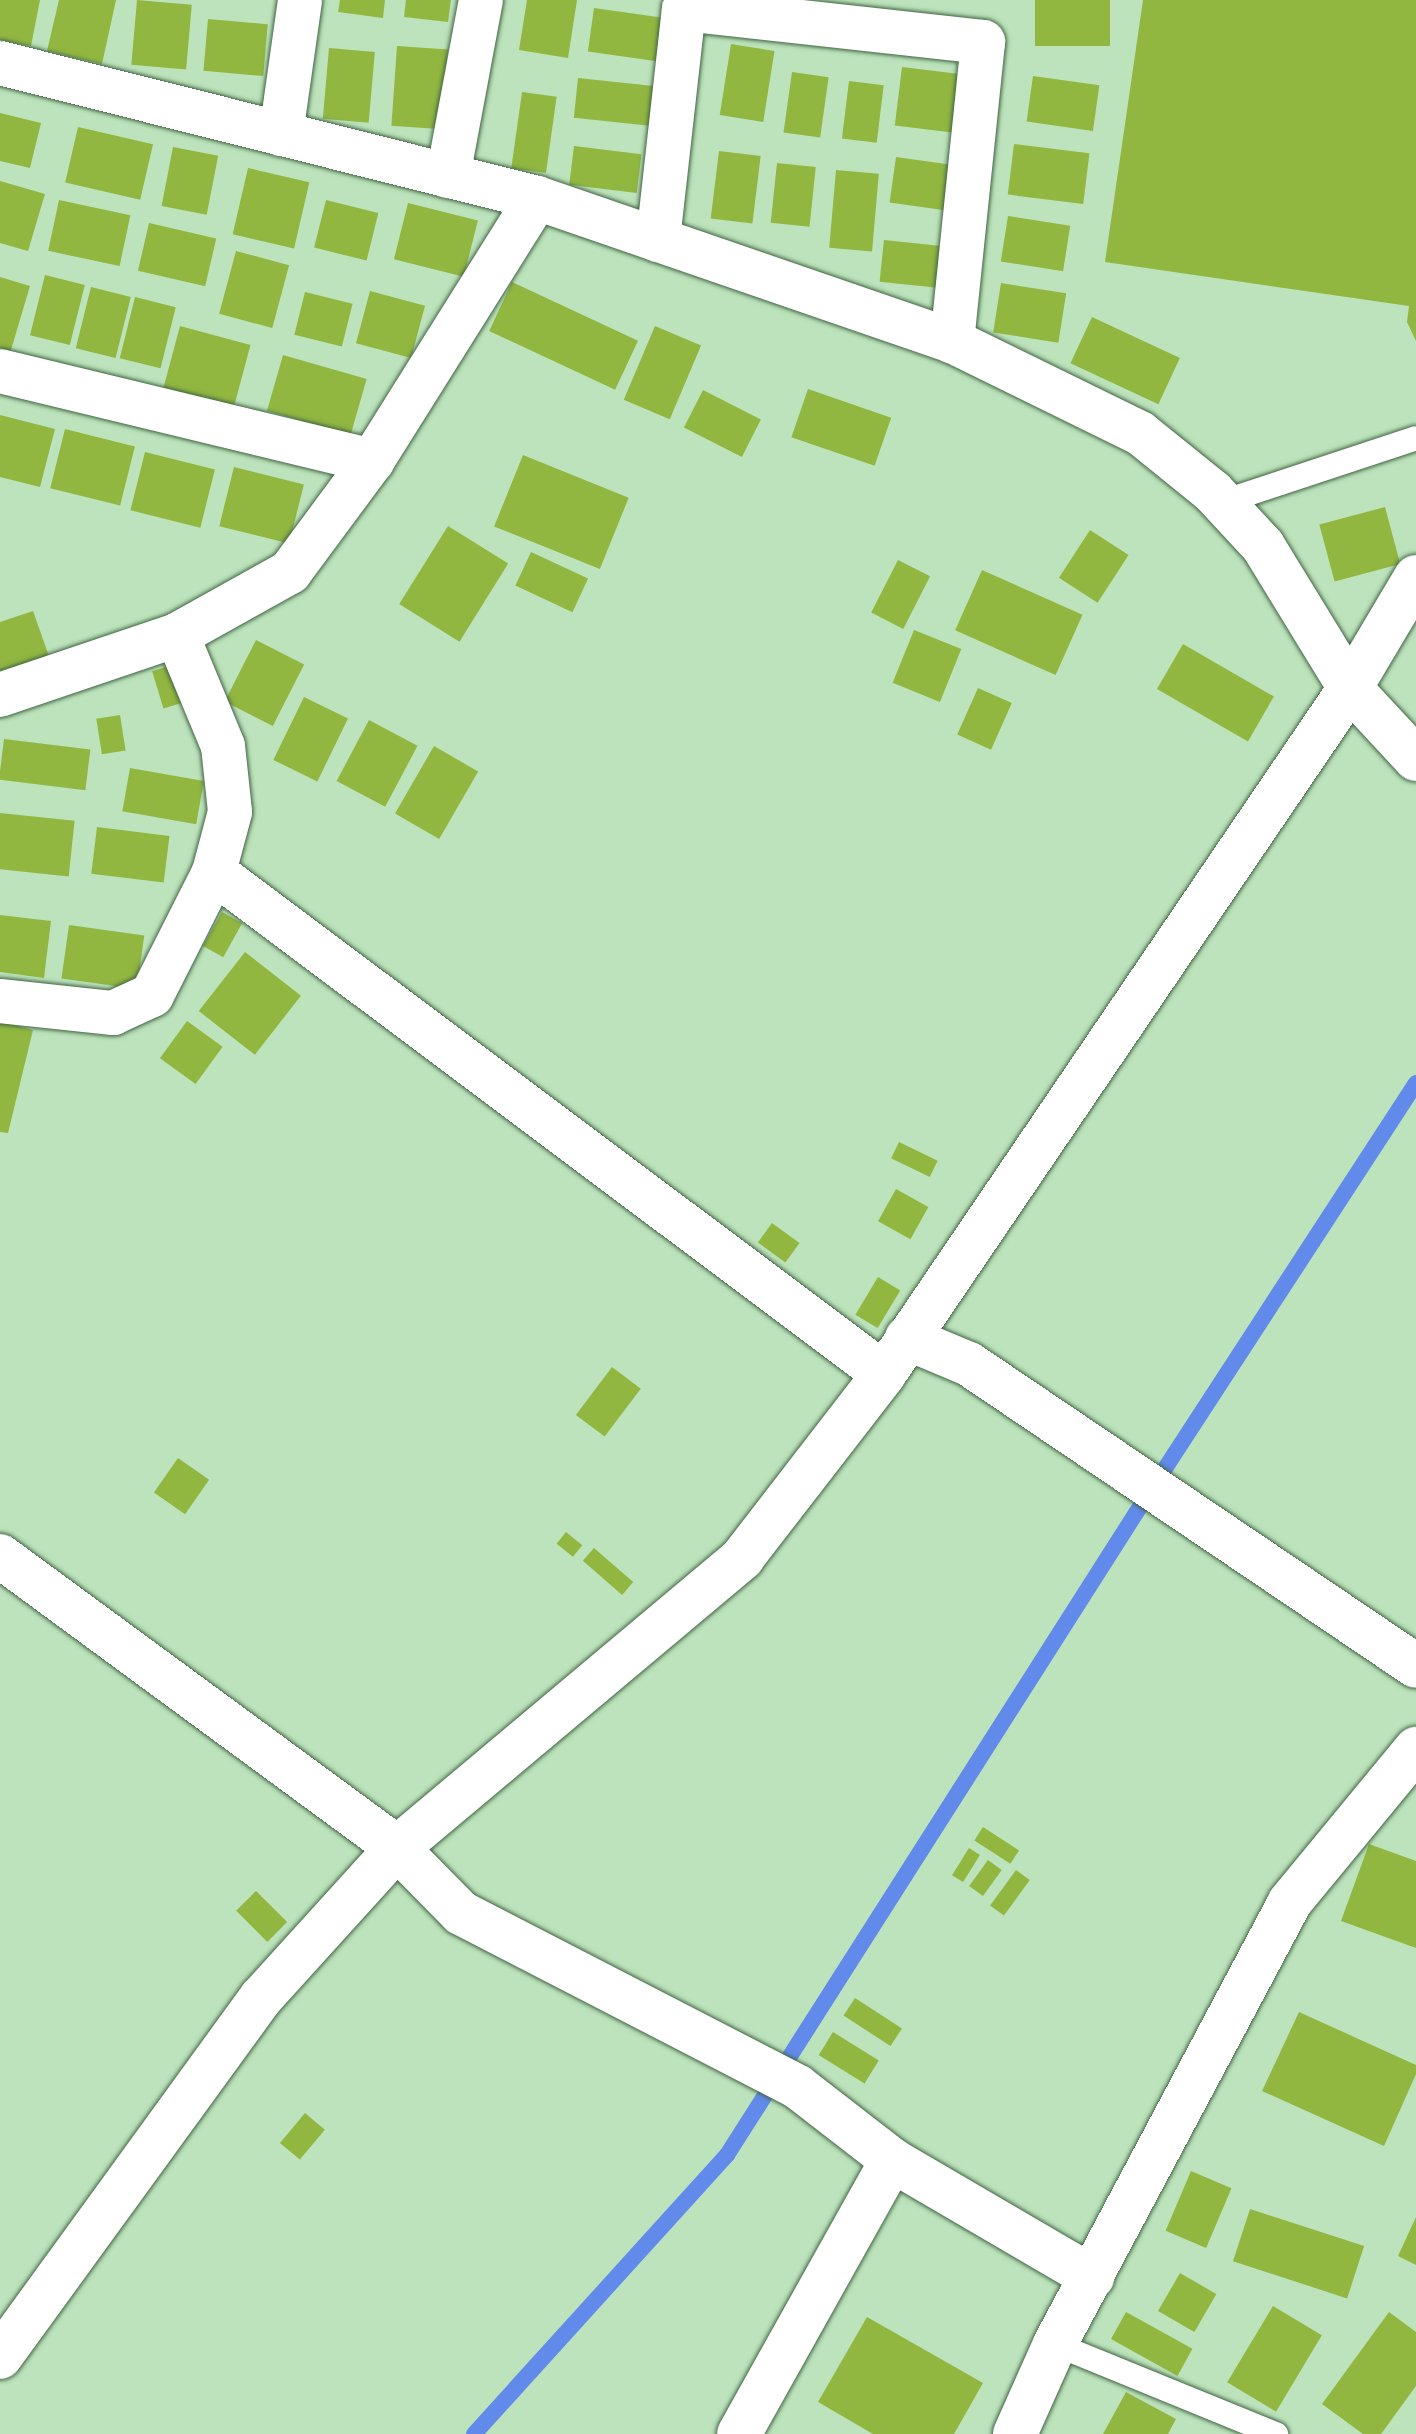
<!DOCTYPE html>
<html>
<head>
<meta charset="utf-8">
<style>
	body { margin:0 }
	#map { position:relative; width:1416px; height:2434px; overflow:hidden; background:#bce3bc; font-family:Poppins,sans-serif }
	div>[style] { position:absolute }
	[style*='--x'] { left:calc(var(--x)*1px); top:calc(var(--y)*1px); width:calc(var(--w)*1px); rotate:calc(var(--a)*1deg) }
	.stream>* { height:16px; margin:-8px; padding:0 8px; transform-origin:8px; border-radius:8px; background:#618aea }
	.building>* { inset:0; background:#91b741; transform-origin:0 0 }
	.roads { filter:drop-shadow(0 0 2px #416442) drop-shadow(0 0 2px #416442) }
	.service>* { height:24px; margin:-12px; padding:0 12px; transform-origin:12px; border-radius:12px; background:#fff }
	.minor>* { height:44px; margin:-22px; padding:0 22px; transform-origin:22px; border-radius:22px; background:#fff }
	span { translate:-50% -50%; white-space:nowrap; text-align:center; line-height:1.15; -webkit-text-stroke:7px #eafeea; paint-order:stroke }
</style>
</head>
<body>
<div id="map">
	<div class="stream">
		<div style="--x:474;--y:2434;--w:377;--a:-47.8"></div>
		<div style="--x:727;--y:2155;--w:761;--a:-57.5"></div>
		<div style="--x:1136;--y:1513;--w:513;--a:-56.93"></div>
	</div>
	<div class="building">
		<div style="clip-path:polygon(0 0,40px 0,31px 46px,0 40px)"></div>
		<div style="clip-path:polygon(59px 0,116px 0,102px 64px,47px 51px)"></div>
		<div style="left:137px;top:0;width:55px;height:65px;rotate:5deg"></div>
		<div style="clip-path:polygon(340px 0,385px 0,383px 18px,338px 12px)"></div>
		<div style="clip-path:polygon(406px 0,451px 0,448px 22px,404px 17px)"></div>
		<div style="clip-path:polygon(527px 0,577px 0,568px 58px,519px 50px)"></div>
		<div style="left:1035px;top:0;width:75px;height:46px"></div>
		<div style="clip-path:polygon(1143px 0,1416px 0,1416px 341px,1407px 322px,1409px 306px,1105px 262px)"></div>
		<div style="left:594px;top:8px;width:80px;height:44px;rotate:8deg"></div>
		<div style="left:208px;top:19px;width:60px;height:52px;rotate:5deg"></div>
		<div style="left:731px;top:44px;width:44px;height:72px;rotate:9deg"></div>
		<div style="left:397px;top:46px;width:51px;height:80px;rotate:4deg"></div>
		<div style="left:329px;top:48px;width:46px;height:71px;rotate:5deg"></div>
		<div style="left:902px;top:67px;width:62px;height:59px;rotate:7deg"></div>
		<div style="left:792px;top:72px;width:37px;height:61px;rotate:8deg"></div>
		<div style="left:1033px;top:76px;width:67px;height:46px;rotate:8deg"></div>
		<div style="left:578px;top:78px;width:81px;height:40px;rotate:6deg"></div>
		<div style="left:849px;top:81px;width:35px;height:58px;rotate:7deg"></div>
		<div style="left:522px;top:92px;width:35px;height:77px;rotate:8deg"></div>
		<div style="clip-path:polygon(0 113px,41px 123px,30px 168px,0 161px)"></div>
		<div style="left:78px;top:127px;width:77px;height:57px;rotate:13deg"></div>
		<div style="left:1014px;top:144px;width:76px;height:51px;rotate:7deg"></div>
		<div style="left:574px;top:146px;width:68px;height:39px;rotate:7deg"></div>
		<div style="left:173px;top:147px;width:46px;height:60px;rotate:11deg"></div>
		<div style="left:719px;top:151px;width:42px;height:68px;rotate:7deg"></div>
		<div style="left:896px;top:157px;width:63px;height:46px;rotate:8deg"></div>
		<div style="left:777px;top:163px;width:39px;height:60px;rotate:6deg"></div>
		<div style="left:248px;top:168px;width:63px;height:68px;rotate:13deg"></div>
		<div style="left:836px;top:170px;width:43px;height:78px;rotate:5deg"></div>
		<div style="clip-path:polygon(0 181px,45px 194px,28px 251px,0 243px)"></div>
		<div style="left:59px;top:200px;width:73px;height:52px;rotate:12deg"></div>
		<div style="left:326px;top:200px;width:54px;height:49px;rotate:14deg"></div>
		<div style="left:408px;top:203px;width:72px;height:58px;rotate:14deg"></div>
		<div style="left:1008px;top:216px;width:63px;height:46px;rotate:9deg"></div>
		<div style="left:149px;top:223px;width:69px;height:49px;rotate:13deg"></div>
		<div style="left:884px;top:240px;width:58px;height:42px;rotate:6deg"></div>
		<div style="left:236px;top:251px;width:55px;height:65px;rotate:15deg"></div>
		<div style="left:45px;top:275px;width:41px;height:62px;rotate:14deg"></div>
		<div style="clip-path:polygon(0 277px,30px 286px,8px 360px,0 358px)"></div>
		<div style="left:512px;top:282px;width:139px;height:54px;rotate:25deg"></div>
		<div style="left:1001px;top:283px;width:66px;height:50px;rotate:9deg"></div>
		<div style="left:91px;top:287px;width:41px;height:63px;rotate:14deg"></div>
		<div style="left:370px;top:291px;width:57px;height:54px;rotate:15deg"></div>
		<div style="left:305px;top:292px;width:49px;height:44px;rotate:14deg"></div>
		<div style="left:135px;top:297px;width:42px;height:63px;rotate:14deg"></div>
		<div style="left:1092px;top:317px;width:97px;height:51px;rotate:25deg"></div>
		<div style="left:180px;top:326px;width:73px;height:67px;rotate:15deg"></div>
		<div style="left:655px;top:326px;width:50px;height:80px;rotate:23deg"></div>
		<div style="left:283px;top:355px;width:87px;height:58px;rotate:16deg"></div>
		<div style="left:808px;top:389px;width:88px;height:51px;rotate:19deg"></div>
		<div style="left:703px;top:390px;width:65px;height:42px;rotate:27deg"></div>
		<div style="clip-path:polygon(0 415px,55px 429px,40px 487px,0 477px)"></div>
		<div style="left:65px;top:429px;width:72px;height:61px;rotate:14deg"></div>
		<div style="left:145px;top:452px;width:72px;height:60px;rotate:14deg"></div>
		<div style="left:523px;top:455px;width:114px;height:77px;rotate:22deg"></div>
		<div style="left:234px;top:467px;width:72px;height:61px;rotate:14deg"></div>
		<div style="left:1385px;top:507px;width:59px;height:68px;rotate:75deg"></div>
		<div style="left:448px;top:526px;width:71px;height:92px;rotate:32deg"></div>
		<div style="left:1090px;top:530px;width:46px;height:57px;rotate:33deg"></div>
		<div style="left:531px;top:552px;width:63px;height:37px;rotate:25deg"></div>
		<div style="left:898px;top:560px;width:36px;height:59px;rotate:27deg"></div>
		<div style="left:982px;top:570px;width:110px;height:66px;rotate:24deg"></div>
		<div style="clip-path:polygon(33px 611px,51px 662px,0 679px,0 622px)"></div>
		<div style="left:914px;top:630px;width:51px;height:57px;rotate:22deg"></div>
		<div style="left:256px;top:640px;width:54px;height:69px;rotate:27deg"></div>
		<div style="left:1183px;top:644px;width:105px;height:52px;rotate:30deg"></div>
		<div style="left:176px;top:664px;width:39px;height:25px;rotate:73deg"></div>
		<div style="left:978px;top:688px;width:37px;height:51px;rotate:24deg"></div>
		<div style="left:304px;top:697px;width:49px;height:70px;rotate:26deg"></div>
		<div style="left:120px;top:715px;width:36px;height:24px;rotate:81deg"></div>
		<div style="left:369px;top:720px;width:55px;height:69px;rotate:28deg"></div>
		<div style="left:4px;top:739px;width:87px;height:41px;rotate:7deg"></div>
		<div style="left:434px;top:746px;width:51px;height:78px;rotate:30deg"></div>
		<div style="left:130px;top:768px;width:75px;height:44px;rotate:10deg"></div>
		<div style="left:0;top:813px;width:75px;height:56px;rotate:6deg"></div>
		<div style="left:97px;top:827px;width:73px;height:47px;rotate:7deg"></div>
		<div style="left:222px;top:912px;width:23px;height:39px;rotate:29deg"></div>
		<div style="clip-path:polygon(0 915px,51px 921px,44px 978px,0 972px)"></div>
		<div style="left:69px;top:925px;width:76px;height:54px;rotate:8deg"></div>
		<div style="left:245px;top:952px;width:71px;height:75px;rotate:38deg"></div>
		<div style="clip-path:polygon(0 1021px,33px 1030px,8px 1133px,0 1132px)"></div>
		<div style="left:187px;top:1021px;width:44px;height:46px;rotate:36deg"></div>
		<div style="left:899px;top:1142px;width:43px;height:18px;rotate:26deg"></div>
		<div style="left:896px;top:1189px;width:37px;height:37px;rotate:29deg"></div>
		<div style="left:772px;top:1223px;width:34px;height:24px;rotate:36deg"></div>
		<div style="left:878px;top:1277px;width:26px;height:44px;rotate:31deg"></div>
		<div style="left:612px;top:1367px;width:36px;height:60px;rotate:37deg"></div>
		<div style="left:178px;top:1458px;width:38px;height:42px;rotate:35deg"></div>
		<div style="left:566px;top:1532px;width:21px;height:15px;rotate:39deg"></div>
		<div style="left:594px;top:1548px;width:52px;height:17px;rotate:41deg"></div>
		<div style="left:983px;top:1827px;width:43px;height:16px;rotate:33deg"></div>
		<div style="clip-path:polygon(1369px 1844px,1416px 1861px,1416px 1948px,1341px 1921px)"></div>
		<div style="left:969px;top:1848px;width:13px;height:32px;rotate:32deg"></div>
		<div style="left:988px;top:1860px;width:17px;height:32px;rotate:36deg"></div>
		<div style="left:1016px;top:1870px;width:17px;height:44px;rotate:36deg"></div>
		<div style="left:256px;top:1891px;width:44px;height:28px;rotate:45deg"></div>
		<div style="left:855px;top:1998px;width:56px;height:21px;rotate:33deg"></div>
		<div style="clip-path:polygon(1299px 2012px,1416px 2065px,1416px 2074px,1384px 2146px,1262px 2091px)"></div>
		<div style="left:833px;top:2032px;width:54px;height:27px;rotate:32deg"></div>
		<div style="left:305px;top:2113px;width:26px;height:39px;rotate:40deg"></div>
		<div style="left:1191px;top:2171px;width:44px;height:65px;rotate:23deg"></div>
		<div style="left:1250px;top:2209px;width:120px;height:55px;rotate:18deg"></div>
		<div style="clip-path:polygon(1416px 2217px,1416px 2265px,1398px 2256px)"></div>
		<div style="left:1180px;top:2273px;width:42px;height:44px;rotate:30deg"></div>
		<div style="left:1273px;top:2306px;width:57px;height:89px;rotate:31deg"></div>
		<div style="left:1126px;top:2312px;width:76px;height:31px;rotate:29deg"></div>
		<div style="clip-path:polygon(1389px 2312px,1416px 2332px,1416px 2386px,1381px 2434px,1363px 2434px,1322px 2404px)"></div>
		<div style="clip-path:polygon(867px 2317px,983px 2383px,954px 2434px,873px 2434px,818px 2402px)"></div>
		<div style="clip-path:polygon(1126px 2392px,1176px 2419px,1168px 2434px,1103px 2434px)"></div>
	</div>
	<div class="roads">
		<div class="service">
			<div style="--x:1223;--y:502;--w:203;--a:-18.3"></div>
			<div style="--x:1055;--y:2344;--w:239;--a:22.2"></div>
		</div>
		<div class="minor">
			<div style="--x:0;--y:63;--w:554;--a:14.11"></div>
			<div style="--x:537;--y:198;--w:310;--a:122.1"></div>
			<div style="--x:372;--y:461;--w:138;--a:126.5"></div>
			<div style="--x:290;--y:572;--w:129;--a:150.9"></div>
			<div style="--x:177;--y:635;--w:187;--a:161.3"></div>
			<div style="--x:281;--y:134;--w:135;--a:-81.9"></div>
			<div style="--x:448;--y:176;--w:179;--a:-79.4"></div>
			<div style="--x:537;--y:198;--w:439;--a:19"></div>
			<div style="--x:952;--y:341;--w:209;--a:26.1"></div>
			<div style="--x:1140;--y:433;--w:94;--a:38.9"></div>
			<div style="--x:1213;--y:492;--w:74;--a:47.2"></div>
			<div style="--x:1263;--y:546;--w:167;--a:58.5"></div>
			<div style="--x:1350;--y:688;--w:97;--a:47.1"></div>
			<div style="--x:658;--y:240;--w:232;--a:-83.6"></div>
			<div style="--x:684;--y:9;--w:301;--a:6.3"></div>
			<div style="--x:983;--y:42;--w:301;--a:95.9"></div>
			<div style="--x:0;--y:371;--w:383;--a:13.6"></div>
			<div style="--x:177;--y:635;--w:120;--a:67.5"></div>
			<div style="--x:223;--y:746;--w:66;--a:83.9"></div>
			<div style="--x:230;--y:812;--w:62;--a:104.9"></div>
			<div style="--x:214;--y:872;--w:837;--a:36.84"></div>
			<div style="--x:0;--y:1001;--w:114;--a:6.1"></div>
			<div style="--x:113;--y:1013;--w:43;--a:-24.8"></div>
			<div style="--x:152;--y:995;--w:138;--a:-63.2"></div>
			<div style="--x:907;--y:1338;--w:67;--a:22.8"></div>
			<div style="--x:969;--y:1364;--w:539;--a:34.04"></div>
			<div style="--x:0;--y:1556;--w:493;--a:36.3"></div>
			<div style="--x:397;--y:1848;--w:91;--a:45.4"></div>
			<div style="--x:461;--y:1913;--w:379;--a:27.3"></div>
			<div style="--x:798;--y:2087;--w:119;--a:37.8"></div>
			<div style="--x:892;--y:2160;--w:232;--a:30.3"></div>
			<div style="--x:0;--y:2357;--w:444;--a:-54"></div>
			<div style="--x:261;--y:1998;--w:202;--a:-47.8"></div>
			<div style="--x:397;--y:1848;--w:451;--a:-40"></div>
			<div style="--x:742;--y:1558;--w:232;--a:-52.3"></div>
			<div style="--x:884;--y:1374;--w:829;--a:-55.81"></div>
			<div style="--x:1350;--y:688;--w:129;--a:-59.3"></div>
			<div style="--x:739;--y:2434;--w:314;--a:-60.8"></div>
			<div style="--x:1015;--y:2434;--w:98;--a:-66"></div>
			<div style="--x:1055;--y:2344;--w:499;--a:-62"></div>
			<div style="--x:1289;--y:1903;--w:200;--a:-50.5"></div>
		</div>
	</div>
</div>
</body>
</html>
